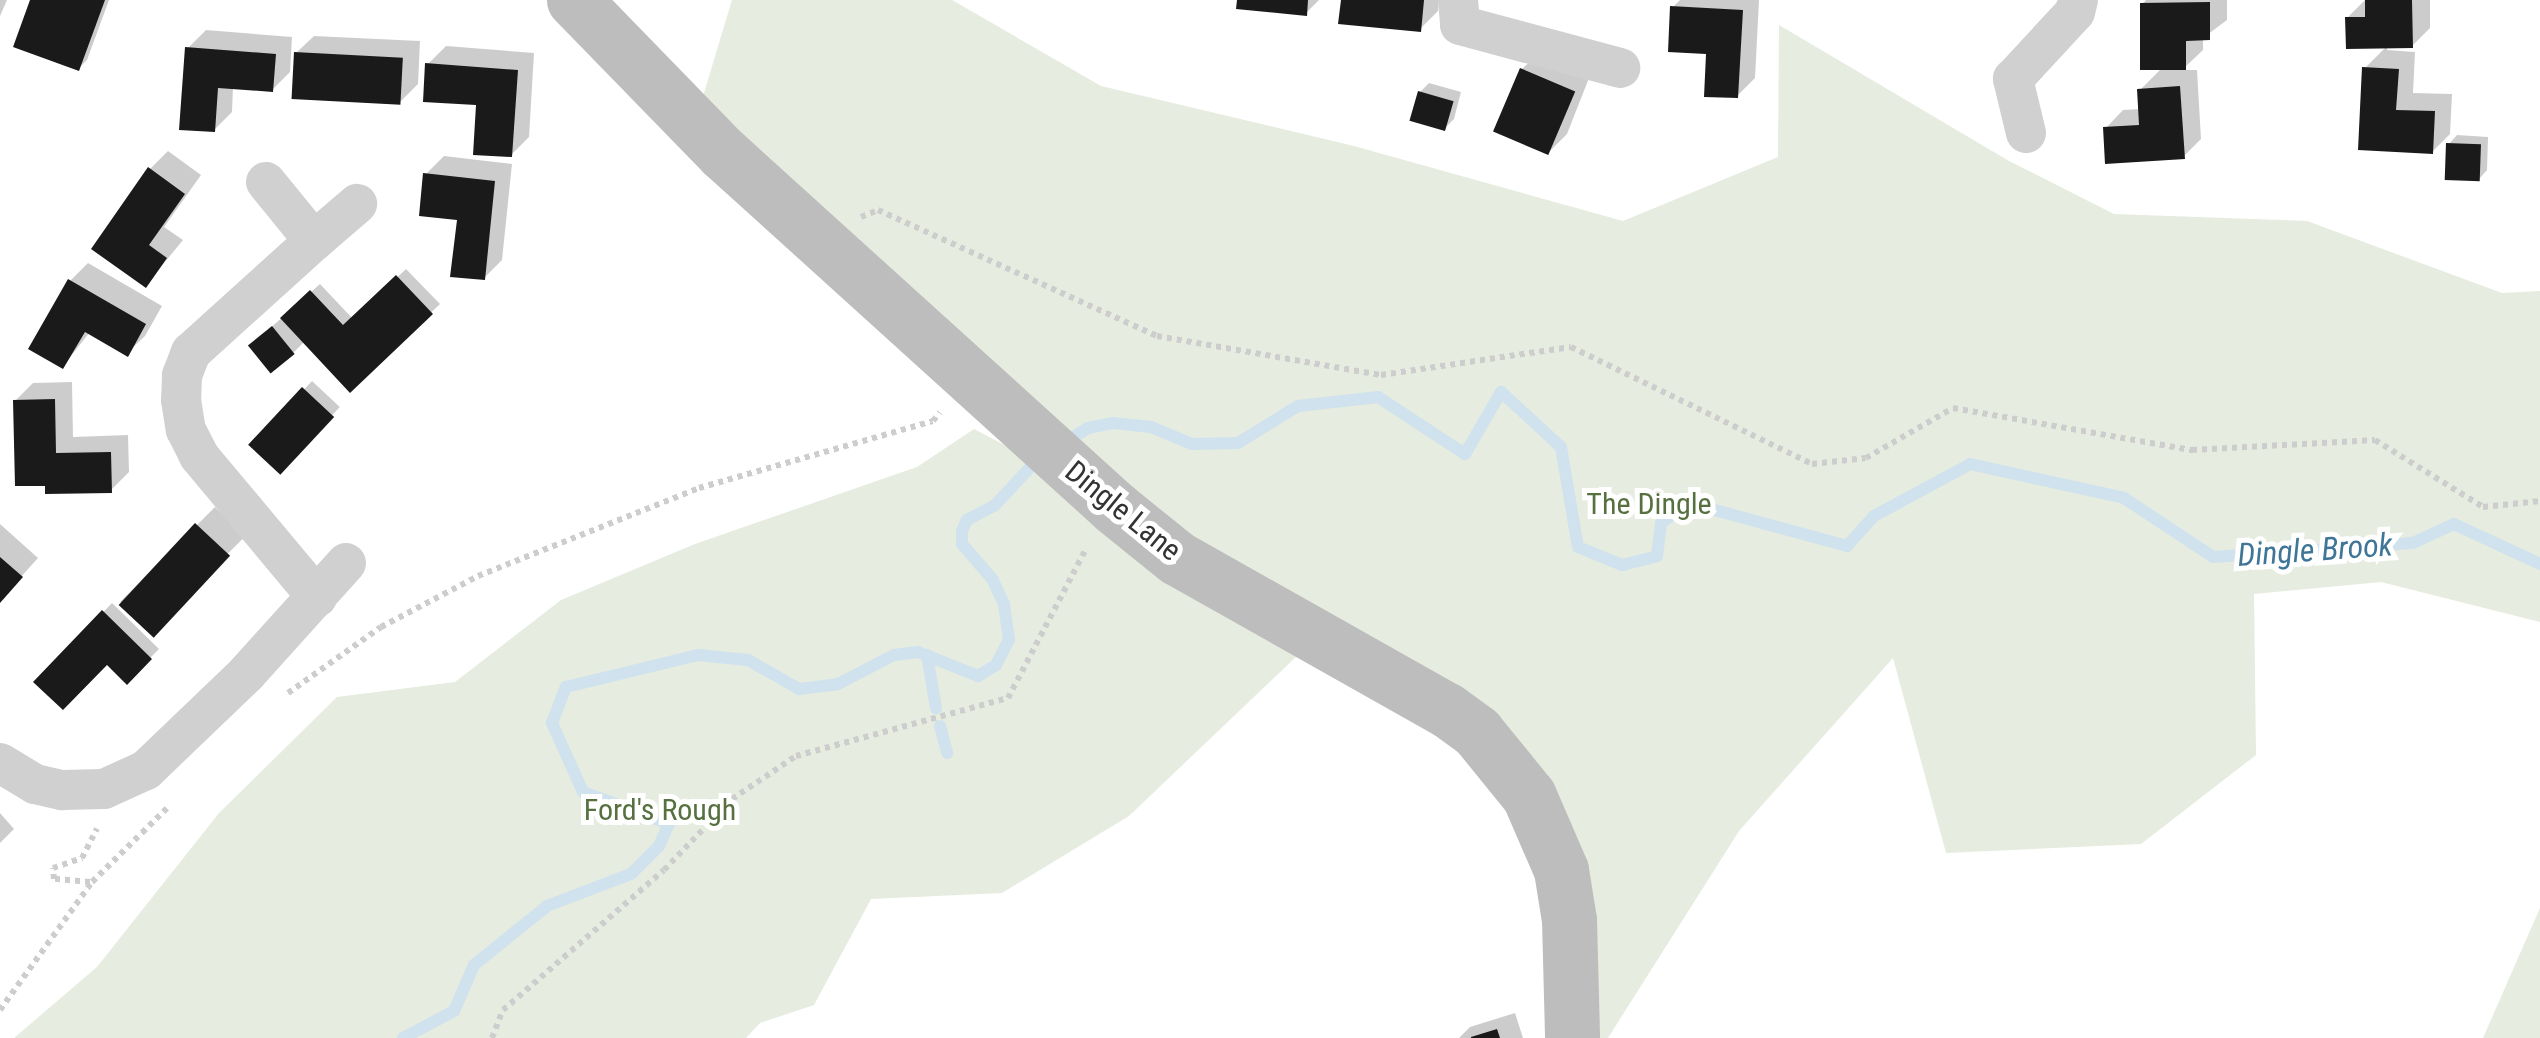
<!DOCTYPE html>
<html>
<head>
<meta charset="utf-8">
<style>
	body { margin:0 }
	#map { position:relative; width:2540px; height:1038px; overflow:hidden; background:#fff; font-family:"Roboto Condensed",sans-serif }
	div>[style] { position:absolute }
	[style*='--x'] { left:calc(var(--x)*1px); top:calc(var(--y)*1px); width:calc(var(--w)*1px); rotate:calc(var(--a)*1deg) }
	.green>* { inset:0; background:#e6ecdf }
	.shadow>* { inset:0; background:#0003; transform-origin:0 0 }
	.stream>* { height:12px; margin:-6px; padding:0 6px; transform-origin:6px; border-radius:6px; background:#cfe2ee }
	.building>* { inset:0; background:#1a1a1a; transform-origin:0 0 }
	.path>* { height:6px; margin-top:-3px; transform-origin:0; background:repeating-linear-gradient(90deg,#cdcdcd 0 5px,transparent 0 10px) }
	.street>* { height:40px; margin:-20px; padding:0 20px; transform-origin:20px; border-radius:20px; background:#d0d0d0 }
	.secondary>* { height:55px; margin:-27.5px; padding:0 27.5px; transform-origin:27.5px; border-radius:27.5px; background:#bdbdbd }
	span { translate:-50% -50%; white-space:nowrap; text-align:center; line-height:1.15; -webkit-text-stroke:10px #fff; paint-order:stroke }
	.park-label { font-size:30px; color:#56703f }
	.street-label { font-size:30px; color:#333 }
	.water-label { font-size:32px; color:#3f7597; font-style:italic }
</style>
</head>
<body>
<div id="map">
	<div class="green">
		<div style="clip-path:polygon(732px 0,952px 0,1101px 86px,1354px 146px,1623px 221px,1778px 157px,1779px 25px,2009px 161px,2114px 214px,2307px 221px,2502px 293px,2540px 291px,2540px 622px,2381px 582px,2254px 594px,2256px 755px,2141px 844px,1946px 853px,1893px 658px,1739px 831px,1608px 1038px,1583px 1038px,1567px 918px,1482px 737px,1304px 628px,691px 136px)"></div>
		<div style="clip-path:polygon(974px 429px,1035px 461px,1299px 654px,1129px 816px,1002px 893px,871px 899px,814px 1005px,760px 1023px,746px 1038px,14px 1038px,97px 967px,219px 813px,337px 697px,455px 682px,561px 600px,695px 544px,917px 467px)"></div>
		<div style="clip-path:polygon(2540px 908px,2540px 1038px,2483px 1038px)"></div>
	</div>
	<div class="shadow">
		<div style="clip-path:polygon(0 0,7px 0,0 16px)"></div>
		<div style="clip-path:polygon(32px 0,109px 0,87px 60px,78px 69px)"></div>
		<div style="clip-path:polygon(1240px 0,1319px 0,1306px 13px)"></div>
		<div style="clip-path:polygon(1343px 0,1439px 0,1438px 11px,1420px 29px)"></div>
		<div style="clip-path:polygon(1680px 0,1759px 0,1755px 78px,1737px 96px,1673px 7px)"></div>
		<div style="clip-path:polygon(2146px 0,2227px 0,2227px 20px,2203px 38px,2203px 50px,2182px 70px,2197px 70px,2201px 139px,2183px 157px,2106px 128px,2123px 110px,2141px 109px,2140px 90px,2162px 68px,2142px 4px)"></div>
		<div style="clip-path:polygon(2365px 0,2430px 0,2430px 28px,2412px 46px,2387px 46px,2387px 50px,2415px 52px,2413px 93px,2452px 94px,2450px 134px,2432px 152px,2361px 148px,2365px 68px,2387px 46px,2347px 18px)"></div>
		<div style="clip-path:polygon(206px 30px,292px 37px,290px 72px,272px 90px,233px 87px,232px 112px,214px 130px,188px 48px)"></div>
		<div style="clip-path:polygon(314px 36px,420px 41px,418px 84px,400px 102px,296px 53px)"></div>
		<div style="clip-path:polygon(446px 46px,534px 53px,529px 137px,511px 155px,478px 103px,428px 64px)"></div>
		<div style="clip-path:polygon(1540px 52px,1591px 73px,1567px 134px,1549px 152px,1522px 69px)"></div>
		<div style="clip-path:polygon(1429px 83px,1461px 92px,1454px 119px,1445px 128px,1420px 92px)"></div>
		<div style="clip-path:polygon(2457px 135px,2488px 137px,2487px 170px,2479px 179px,2449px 144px)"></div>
		<div style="clip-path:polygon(168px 151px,201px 175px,164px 227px,183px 240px,146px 285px,150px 169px)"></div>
		<div style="clip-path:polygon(444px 156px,512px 164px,502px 260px,484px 278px,459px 218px,426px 174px)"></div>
		<div style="clip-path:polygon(88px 263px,162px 306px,145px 336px,127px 353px,90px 332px,63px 366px,70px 281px)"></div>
		<div style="clip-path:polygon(406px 269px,440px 304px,350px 389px,305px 341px,293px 353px,259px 338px,320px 284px,353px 319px)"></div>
		<div style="left:312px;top:381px;width:38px;height:88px;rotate:43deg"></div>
		<div style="clip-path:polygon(72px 382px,73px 437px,128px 435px,129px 472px,111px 490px,48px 492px,15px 401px,33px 383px)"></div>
		<div style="left:215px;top:507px;width:42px;height:134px;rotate:45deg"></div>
		<div style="clip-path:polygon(0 524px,38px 558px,0 600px)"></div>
		<div style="clip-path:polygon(112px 603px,159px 649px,127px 681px,107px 661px,36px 682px)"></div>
		<div style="clip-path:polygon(0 813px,14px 829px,0 843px)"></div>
		<div style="clip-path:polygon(1515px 1013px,1523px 1038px,1459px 1038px,1470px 1027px)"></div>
	</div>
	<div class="stream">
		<div style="--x:1064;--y:443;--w:28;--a:-32"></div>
		<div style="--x:1088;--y:428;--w:25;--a:-11"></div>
		<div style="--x:1113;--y:423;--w:38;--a:6"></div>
		<div style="--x:1151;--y:427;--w:44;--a:22.5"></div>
		<div style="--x:1192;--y:444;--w:46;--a:-1.2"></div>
		<div style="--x:1238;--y:443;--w:70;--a:-31.7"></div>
		<div style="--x:1298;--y:406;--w:81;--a:-6.4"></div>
		<div style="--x:1378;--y:397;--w:104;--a:33.2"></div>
		<div style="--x:1465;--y:454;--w:72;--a:-59.9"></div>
		<div style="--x:1501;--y:392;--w:81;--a:42.5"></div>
		<div style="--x:1561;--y:447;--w:101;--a:80.4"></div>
		<div style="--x:1578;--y:547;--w:48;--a:22.2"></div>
		<div style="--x:1622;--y:565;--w:36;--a:-14"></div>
		<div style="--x:1657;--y:556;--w:33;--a:-83"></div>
		<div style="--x:1661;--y:523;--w:34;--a:-36"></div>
		<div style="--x:1689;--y:503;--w:164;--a:15.2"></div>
		<div style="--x:1847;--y:546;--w:40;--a:-48"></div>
		<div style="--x:1874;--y:516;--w:109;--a:-28.4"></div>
		<div style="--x:1970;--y:464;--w:158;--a:12.4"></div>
		<div style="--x:2124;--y:498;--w:107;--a:33.5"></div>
		<div style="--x:2213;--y:557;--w:200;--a:-4"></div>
		<div style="--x:2413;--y:543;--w:45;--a:-24.9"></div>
		<div style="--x:2454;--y:524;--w:95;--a:24.9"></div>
		<div style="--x:927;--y:655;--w:54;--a:80.4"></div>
		<div style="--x:940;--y:726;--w:28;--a:75"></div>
		<div style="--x:403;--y:1038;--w:58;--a:-27.9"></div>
		<div style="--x:454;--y:1011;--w:50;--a:-66.5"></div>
		<div style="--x:474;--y:965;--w:94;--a:-38.9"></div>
		<div style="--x:547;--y:906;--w:90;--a:-20.9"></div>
		<div style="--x:631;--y:874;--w:40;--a:-45"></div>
		<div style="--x:659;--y:846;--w:24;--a:-66"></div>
		<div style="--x:669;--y:824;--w:92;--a:-159.6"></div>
		<div style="--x:583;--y:792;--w:76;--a:-114.2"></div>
		<div style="--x:552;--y:723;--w:39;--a:-69"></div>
		<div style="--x:566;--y:687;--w:136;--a:-13.6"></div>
		<div style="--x:698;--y:655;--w:50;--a:5.7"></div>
		<div style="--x:748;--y:660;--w:59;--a:29.6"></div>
		<div style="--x:799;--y:689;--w:39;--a:-7"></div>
		<div style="--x:838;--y:684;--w:63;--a:-27.4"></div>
		<div style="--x:894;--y:655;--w:24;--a:-7"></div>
		<div style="--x:918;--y:652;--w:65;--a:21.8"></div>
		<div style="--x:978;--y:676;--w:21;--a:-31"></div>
		<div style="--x:996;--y:665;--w:28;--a:-63"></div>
		<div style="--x:1009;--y:640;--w:36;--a:-98"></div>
		<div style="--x:1004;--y:604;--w:26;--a:-115"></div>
		<div style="--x:993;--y:580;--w:48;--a:-130.7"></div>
		<div style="--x:962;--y:544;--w:13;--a:-90"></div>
		<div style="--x:962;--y:531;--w:12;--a:-66"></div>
		<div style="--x:967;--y:520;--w:32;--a:-28"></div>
		<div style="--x:995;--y:505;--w:63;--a:-46.9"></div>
	</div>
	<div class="building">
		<div style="clip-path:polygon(30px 0,105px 0,79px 71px,13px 47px)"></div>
		<div style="clip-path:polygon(1237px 0,1308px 0,1307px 16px,1236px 9px)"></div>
		<div style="clip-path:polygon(1341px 0,1424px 0,1421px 32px,1338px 24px)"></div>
		<div style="clip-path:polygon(2365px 0,2412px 0,2413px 48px,2346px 49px,2345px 17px,2365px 17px)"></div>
		<div style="clip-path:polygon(2210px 2px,2210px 40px,2186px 41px,2186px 70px,2140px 70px,2140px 3px)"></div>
		<div style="clip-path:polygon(1670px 6px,1743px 10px,1738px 98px,1704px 97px,1706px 54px,1668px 52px)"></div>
		<div style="clip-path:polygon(185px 47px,276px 54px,273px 92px,218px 88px,215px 132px,179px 130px)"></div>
		<div style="left:294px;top:52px;width:109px;height:47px;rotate:3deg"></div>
		<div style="clip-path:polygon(425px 63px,518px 70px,512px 157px,473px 155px,476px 105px,423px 102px)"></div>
		<div style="clip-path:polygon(2362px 67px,2399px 69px,2396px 110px,2435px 111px,2433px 154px,2358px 150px)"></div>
		<div style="left:1520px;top:68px;width:60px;height:69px;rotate:23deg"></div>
		<div style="clip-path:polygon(2180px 86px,2185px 159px,2105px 164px,2103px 127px,2139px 125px,2137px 89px)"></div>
		<div style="left:1418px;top:91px;width:37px;height:31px;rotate:16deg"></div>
		<div style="left:2446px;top:143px;width:35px;height:37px;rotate:2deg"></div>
		<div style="clip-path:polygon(148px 167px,185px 194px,149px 245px,167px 258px,146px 288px,91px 249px)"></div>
		<div style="clip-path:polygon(423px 173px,495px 181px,485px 280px,450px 277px,457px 220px,419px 216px)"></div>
		<div style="clip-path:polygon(396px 275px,433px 314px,350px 393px,280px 318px,310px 290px,343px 325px)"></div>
		<div style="clip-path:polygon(68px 279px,146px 324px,128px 357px,85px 332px,63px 369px,28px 349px)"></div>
		<div style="left:272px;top:326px;width:36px;height:31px;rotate:51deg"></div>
		<div style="left:302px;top:387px;width:44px;height:79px;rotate:43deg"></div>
		<div style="clip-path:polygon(55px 399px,56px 453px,111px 452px,112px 493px,45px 494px,45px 486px,15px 486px,13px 400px)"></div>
		<div style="left:195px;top:523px;width:48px;height:112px;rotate:43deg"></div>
		<div style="clip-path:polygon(0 557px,23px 577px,0 603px)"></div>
		<div style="clip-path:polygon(102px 610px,152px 659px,127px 685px,107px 665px,63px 710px,33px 682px)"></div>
		<div style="clip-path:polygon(1497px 1029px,1500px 1038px,1471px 1038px,1471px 1037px)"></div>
	</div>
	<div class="path">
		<div style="--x:861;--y:217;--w:18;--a:-22"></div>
		<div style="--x:878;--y:210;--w:306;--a:24.3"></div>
		<div style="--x:1157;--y:336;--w:227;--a:9.9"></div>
		<div style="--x:1381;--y:375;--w:192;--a:-8.4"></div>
		<div style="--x:1571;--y:347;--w:268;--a:25.9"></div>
		<div style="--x:1812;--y:464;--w:54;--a:-6.3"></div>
		<div style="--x:1866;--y:458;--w:100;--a:-29.9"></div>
		<div style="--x:1953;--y:408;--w:243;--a:10"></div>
		<div style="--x:2192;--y:450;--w:183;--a:-3.1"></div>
		<div style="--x:2375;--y:440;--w:127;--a:31.8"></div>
		<div style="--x:2483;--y:507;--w:57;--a:-6"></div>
		<div style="--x:288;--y:693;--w:114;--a:-35.4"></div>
		<div style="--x:381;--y:627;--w:110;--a:-27.7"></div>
		<div style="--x:478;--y:576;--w:238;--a:-21.7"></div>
		<div style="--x:699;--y:488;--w:243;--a:-16"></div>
		<div style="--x:933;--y:421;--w:11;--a:-52"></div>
		<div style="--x:90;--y:882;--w:36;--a:-175"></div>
		<div style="--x:54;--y:879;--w:11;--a:-95"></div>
		<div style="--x:53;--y:868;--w:31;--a:-19"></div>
		<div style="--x:82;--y:858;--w:33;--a:-63"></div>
		<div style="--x:0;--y:1010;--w:158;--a:-54.3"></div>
		<div style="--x:92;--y:882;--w:110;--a:-44.6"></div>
		<div style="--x:492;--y:1038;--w:30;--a:-69"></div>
		<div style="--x:503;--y:1010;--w:213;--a:-41"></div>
		<div style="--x:664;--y:870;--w:98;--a:-46.2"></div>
		<div style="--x:732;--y:799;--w:77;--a:-33.9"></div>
		<div style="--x:796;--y:756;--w:220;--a:-15.3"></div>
		<div style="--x:1008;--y:698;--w:170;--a:-62.4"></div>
	</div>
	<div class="street">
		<div style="--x:1458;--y:0;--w:25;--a:85"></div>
		<div style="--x:1460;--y:25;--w:166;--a:15"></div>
		<div style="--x:2026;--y:133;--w:56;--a:-103.5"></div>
		<div style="--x:2013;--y:79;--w:91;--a:-47.2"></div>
		<div style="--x:2075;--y:12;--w:12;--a:-76"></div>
		<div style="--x:266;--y:182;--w:76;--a:50.9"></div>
		<div style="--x:314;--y:241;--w:57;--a:-40.7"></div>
		<div style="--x:314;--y:241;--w:166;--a:137.9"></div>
		<div style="--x:191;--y:352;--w:25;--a:111"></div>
		<div style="--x:182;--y:375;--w:25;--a:92"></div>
		<div style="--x:181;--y:400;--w:30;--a:81"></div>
		<div style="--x:186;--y:430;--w:29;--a:63"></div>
		<div style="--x:199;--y:456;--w:184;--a:50.1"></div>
		<div style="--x:0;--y:763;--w:41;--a:31"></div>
		<div style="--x:35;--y:784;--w:28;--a:13"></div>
		<div style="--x:62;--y:790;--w:42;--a:-1.4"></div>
		<div style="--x:104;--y:789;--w:46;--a:-24.3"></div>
		<div style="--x:146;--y:770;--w:140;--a:-43.8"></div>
		<div style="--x:247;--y:673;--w:148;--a:-48"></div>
	</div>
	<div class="secondary">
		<div style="--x:574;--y:0;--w:214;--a:45.8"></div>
		<div style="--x:723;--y:153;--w:529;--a:42.16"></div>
		<div style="--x:1115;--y:508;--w:80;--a:38.9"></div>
		<div style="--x:1177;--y:558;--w:310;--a:29.4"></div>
		<div style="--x:1447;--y:710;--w:37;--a:36"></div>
		<div style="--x:1477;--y:732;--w:82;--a:50.9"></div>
		<div style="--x:1529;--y:796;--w:81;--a:66.6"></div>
		<div style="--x:1561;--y:870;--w:51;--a:80.9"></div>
		<div style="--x:1569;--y:920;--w:118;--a:88.5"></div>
	</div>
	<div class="park-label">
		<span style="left:1649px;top:504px">The Dingle</span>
		<span style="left:660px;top:810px">Ford's Rough</span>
	</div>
	<div class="street-label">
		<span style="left:1123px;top:511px;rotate:39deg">Dingle Lane</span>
	</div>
	<div class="water-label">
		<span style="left:2315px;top:550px;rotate:-4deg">Dingle Brook</span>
	</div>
</div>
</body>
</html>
